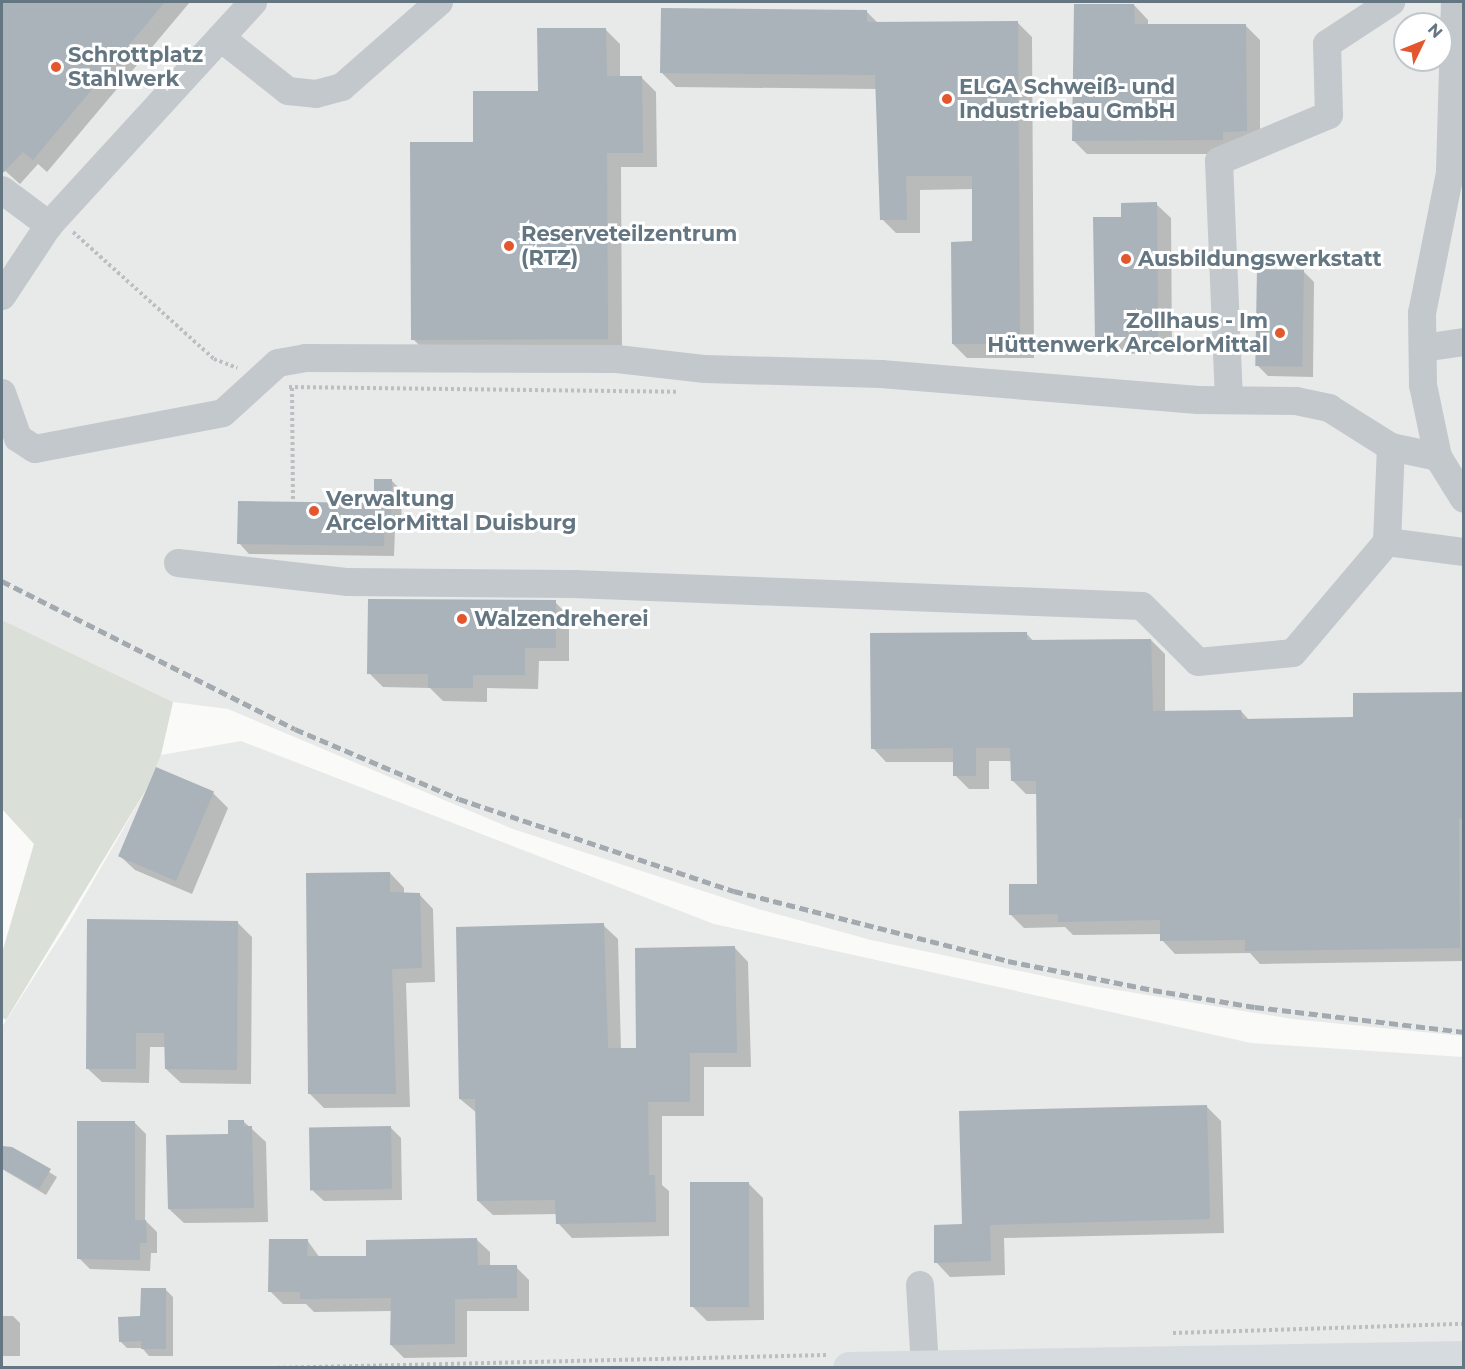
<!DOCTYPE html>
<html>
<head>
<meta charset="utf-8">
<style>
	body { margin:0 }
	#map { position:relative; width:1465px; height:1369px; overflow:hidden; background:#fafaf8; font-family:Montserrat,sans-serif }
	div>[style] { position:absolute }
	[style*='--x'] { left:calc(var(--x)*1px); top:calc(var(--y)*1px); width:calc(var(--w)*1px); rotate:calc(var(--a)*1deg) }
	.built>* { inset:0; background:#e8e9e9 }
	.green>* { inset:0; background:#dadfd7 }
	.shadow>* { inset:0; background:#0003 }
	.building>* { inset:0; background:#aab3b9; transform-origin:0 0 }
	.path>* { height:4px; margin-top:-2px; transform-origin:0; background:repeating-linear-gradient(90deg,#bbbfc2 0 3px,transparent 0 6px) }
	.minor>* { height:28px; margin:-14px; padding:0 14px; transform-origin:14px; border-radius:14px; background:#c3c8cc }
	.major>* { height:33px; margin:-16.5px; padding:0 16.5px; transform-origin:16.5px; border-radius:16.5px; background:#d6dbdf }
	.rail>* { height:4.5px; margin-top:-2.25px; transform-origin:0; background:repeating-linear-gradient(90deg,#a2aab0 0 9px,transparent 0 13.5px) }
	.dots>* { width:16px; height:16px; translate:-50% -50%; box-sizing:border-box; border:3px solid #fff; border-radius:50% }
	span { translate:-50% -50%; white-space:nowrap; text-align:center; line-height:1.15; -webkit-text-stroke:6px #fff; paint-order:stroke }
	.poi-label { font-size:21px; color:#657683; font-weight:700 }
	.left { translate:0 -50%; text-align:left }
	.right { translate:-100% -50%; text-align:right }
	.frame { position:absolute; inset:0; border:3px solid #657683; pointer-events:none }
	.north { position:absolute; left:1393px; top:12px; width:60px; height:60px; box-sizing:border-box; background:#fff; border:2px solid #c1c8cd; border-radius:50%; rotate:47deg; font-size:16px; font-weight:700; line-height:24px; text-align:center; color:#657683 }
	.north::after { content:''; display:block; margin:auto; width:21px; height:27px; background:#e4572e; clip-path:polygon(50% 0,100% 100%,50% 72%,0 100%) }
</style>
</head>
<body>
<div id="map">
	<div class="built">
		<div style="clip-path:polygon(evenodd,2px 2px,1463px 2px,1463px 1036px,1292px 1019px,1087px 985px,871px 940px,758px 909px,513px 829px,228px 709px,173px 702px,2px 620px,2px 2px,1405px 24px,1441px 24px,1441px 60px,1405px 60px,1405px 24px)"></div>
		<div style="clip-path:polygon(241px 741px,714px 924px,1251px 1043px,1463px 1057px,1463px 1367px,2px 1368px,2px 1027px,70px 921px,147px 788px,161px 755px)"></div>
	</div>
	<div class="green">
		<div style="clip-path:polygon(2px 620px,173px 702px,161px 755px,147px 788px,6px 1020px,2px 1017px,2px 953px,34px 844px,2px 809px)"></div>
	</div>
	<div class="shadow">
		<div style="clip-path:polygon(2px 2px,190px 2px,47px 172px,38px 164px,20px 184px,2px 168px)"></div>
		<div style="clip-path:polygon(1134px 5px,1148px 20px,1148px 26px,1246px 26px,1260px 40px,1260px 145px,1236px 154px,1087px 154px,1073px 140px)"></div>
		<div style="clip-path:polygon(866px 11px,878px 23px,1018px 23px,1032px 37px,1034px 358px,967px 358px,953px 344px,974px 243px,974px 189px,920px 190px,920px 233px,896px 233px,882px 219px,877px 89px,676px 87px,662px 73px)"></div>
		<div style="clip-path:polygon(606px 30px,620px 44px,620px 77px,642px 78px,656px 92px,657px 167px,621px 167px,622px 352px,427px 353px,413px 339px,475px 143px,539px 93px)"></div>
		<div style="clip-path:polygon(1156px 204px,1171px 218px,1172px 353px,1111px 354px,1096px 339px,1123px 218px)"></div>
		<div style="clip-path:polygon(1304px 272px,1314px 282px,1313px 377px,1268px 376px,1257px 365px)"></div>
		<div style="clip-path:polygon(391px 480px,402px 491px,401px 530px,395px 530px,394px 556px,249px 554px,239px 543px,375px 504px)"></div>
		<div style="clip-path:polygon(555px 602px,569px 616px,569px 661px,539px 661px,538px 689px,487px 688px,487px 702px,443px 701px,430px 688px,383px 687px,369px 673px)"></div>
		<div style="clip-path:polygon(1026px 633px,1034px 642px,1151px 640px,1165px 654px,1165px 712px,1241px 711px,1249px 720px,1355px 719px,1464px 693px,1464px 961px,1260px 964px,1250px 953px,1175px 954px,1162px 940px,1162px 934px,1073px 935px,1065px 927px,1024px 928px,1010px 914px,1039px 885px,1037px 794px,1026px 794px,1012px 780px,1012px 761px,989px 761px,989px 789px,969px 789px,955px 775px,954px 762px,886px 762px,873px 748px)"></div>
		<div style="clip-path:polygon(213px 793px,228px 808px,192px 894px,135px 870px,120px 856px)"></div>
		<div style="clip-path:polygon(390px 873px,404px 888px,404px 894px,419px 894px,433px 909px,435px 982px,406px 983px,410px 1107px,324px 1108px,309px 1093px)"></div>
		<div style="clip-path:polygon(237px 922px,252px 937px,251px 1084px,181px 1083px,166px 1069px,166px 1047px,150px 1047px,149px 1083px,102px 1082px,87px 1068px)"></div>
		<div style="clip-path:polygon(603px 925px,618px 939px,621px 1050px,637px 1049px,734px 947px,748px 962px,751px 1067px,704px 1067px,704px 1116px,662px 1116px,662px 1185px,669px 1191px,669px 1236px,572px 1238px,558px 1223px,558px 1214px,493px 1215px,478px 1201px,477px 1113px,460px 1099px)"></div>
		<div style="clip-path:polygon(1206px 1106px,1221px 1121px,1224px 1233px,1004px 1238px,1005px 1275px,950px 1277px,936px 1262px,964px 1225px)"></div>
		<div style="clip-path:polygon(243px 1121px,266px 1142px,268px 1222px,184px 1223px,169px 1209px)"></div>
		<div style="clip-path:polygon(135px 1123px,146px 1134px,145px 1220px,157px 1232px,157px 1253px,151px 1253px,150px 1271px,90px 1269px,79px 1258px)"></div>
		<div style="clip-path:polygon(390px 1127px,401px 1138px,402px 1200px,324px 1201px,313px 1191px)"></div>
		<div style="clip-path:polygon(2px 1147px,11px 1148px,57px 1177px,46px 1195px,2px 1169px)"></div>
		<div style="clip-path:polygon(749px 1184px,763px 1198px,764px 1320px,707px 1321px,692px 1306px)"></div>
		<div style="clip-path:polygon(307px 1240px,320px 1258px,368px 1257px,477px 1240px,490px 1252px,490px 1267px,516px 1267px,529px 1280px,529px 1311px,467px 1311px,467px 1357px,404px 1358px,391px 1345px,392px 1311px,314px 1312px,306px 1304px,283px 1304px,270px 1291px)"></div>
		<div style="clip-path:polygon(166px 1290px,173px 1297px,173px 1356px,149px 1356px,142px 1348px,127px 1348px,120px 1341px)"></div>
		<div style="clip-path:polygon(2px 1316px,13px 1316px,20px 1323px,20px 1356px,2px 1356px)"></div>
	</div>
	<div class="building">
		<div style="clip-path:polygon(2px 2px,165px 2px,33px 160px,23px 152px,2px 174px)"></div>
		<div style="clip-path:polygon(1074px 4px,1134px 4px,1135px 24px,1246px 24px,1247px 131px,1223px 132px,1223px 140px,1072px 141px)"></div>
		<div style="clip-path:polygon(661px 8px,867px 10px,867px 22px,1018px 21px,1020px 344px,952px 344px,951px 242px,972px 241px,972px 176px,906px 176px,907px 220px,880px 220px,875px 75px,660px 73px)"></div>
		<div style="clip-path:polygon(537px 28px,606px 28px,607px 76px,642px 76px,643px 153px,607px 153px,608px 339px,411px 340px,410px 142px,473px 142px,473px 91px,538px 91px)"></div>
		<div style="clip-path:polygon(1157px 202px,1158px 339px,1095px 340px,1093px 217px,1121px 217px,1121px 203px)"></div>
		<div style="left:1257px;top:269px;width:47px;height:97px;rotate:1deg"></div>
		<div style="clip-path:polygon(374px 479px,392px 479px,391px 520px,385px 520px,384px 546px,237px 544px,238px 501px,374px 503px)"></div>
		<div style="clip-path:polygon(368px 599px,556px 600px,556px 648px,525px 648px,525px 675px,473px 675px,473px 688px,428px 688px,428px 674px,367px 674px)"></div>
		<div style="clip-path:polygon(1027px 632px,1027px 640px,1151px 639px,1153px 711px,1241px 710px,1242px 719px,1353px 717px,1353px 693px,1464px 692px,1464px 818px,1459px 819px,1460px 948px,1245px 951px,1245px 940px,1160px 941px,1160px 920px,1058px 922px,1058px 914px,1009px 915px,1009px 884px,1037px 884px,1036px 781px,1011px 781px,1010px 748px,976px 748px,976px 776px,953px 776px,953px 748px,871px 749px,870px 633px)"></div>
		<div style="left:156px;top:767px;width:63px;height:97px;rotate:23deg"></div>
		<div style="clip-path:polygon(390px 872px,390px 892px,420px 893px,422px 968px,392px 969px,396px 1094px,308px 1094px,306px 873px)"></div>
		<div style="clip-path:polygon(87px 919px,238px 921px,237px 1070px,165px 1069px,164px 1033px,136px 1033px,136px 1069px,86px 1069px)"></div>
		<div style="clip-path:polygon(604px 923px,608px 1048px,636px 1048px,635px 948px,735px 946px,737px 1053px,690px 1053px,690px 1102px,648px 1102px,649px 1175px,655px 1175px,656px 1222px,556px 1224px,555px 1200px,477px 1201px,475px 1099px,459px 1099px,456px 927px)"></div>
		<div style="clip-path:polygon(1207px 1105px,1210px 1219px,990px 1225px,991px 1261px,934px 1263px,934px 1225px,962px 1224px,959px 1111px)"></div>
		<div style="clip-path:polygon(228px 1120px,244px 1120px,244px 1126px,252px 1126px,254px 1208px,168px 1209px,166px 1135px,228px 1134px)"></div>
		<div style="clip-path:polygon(77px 1121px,135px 1121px,135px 1220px,146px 1220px,147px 1243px,140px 1243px,140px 1260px,77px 1259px)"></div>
		<div style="left:391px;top:1126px;width:63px;height:82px;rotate:89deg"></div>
		<div style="clip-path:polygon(2px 1146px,12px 1147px,51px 1169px,39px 1189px,2px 1168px)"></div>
		<div style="left:690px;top:1182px;width:59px;height:125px"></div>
		<div style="clip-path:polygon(477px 1238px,478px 1265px,517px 1265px,517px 1298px,455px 1299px,455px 1344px,390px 1345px,391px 1298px,300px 1299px,300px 1292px,268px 1292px,269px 1239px,308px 1239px,307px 1256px,366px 1256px,366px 1240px)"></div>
		<div style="clip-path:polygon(141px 1288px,166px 1288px,166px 1349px,141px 1349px,141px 1341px,119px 1342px,118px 1317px,140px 1316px)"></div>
	</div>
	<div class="path">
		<div style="--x:73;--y:232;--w:190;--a:42"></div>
		<div style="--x:214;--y:359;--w:25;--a:21"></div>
		<div style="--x:289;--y:387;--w:389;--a:0.7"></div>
		<div style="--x:292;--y:388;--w:113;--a:89.5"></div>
		<div style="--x:1173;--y:1333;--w:291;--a:-1.8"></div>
		<div style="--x:271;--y:1368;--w:556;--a:-1.34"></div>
	</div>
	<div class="minor">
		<div style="--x:1455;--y:2;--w:171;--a:91.7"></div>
		<div style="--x:1450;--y:173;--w:143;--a:101.3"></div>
		<div style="--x:1422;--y:313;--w:72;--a:89.2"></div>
		<div style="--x:1423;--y:385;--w:74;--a:78.2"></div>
		<div style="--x:1438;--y:457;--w:49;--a:58.2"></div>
		<div style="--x:221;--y:38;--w:85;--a:38.3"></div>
		<div style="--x:288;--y:91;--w:28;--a:6"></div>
		<div style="--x:316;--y:94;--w:27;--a:-15"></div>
		<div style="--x:342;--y:87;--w:129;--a:-41.2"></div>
		<div style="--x:2;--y:190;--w:59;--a:36.7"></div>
		<div style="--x:2;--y:296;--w:85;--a:-56.5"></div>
		<div style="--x:49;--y:225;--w:302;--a:-47.5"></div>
		<div style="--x:1423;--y:348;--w:41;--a:-8.3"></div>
		<div style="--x:2;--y:393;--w:48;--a:70.4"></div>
		<div style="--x:18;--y:438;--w:20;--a:33"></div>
		<div style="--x:35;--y:449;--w:191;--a:-10.8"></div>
		<div style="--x:223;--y:413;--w:74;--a:-42.3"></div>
		<div style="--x:278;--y:363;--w:27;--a:-10"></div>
		<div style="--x:305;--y:358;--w:312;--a:0.2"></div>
		<div style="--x:617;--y:359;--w:89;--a:6.5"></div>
		<div style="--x:705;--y:369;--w:176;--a:1.6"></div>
		<div style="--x:881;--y:374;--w:318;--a:4.7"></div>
		<div style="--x:1198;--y:400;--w:98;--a:0.6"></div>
		<div style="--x:1296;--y:401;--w:34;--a:12"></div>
		<div style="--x:1329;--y:408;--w:73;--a:32.2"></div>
		<div style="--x:1391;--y:447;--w:48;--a:12"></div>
		<div style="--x:1229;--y:400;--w:239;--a:-92.4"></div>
		<div style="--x:1219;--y:161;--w:119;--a:-22.7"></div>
		<div style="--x:1329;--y:115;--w:71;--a:-91.6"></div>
		<div style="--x:1327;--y:44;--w:77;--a:-33.3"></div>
		<div style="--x:1387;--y:542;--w:78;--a:7.4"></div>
		<div style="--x:178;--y:563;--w:171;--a:6.4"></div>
		<div style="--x:348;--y:582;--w:226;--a:0.5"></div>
		<div style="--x:574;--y:584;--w:568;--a:2.22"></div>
		<div style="--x:1142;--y:606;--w:79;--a:45"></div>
		<div style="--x:1198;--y:662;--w:95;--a:-5.4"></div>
		<div style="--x:1293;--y:653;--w:145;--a:-49.7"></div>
		<div style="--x:1387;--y:542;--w:95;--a:-87.6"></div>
		<div style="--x:920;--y:1285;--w:81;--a:86.5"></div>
	</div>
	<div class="major">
		<div style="--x:849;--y:1368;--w:615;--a:-1.02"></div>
	</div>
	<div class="rail">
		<div style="--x:2;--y:581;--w:328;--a:26.8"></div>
		<div style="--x:295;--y:729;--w:178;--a:23.1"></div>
		<div style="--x:459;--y:799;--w:290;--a:18.5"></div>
		<div style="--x:734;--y:891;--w:283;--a:14.3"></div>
		<div style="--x:1008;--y:961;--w:148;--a:11.3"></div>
		<div style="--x:1153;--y:990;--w:103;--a:9.5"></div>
		<div style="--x:1255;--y:1007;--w:210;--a:6.8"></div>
	</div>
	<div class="dots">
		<div style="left:56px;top:67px;background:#e4572e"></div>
		<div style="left:947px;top:99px;background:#e4572e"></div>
		<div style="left:509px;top:246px;background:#e4572e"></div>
		<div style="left:1126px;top:259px;background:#e4572e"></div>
		<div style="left:1280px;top:333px;background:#e4572e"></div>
		<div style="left:314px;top:511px;background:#e4572e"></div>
		<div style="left:462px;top:619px;background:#e4572e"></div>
	</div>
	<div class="poi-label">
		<span class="left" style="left:68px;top:67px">Schrottplatz<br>Stahlwerk</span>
		<span class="left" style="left:959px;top:99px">ELGA Schweiß- und<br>Industriebau GmbH</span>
		<span class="left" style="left:521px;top:246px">Reserveteilzentrum<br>(RTZ)</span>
		<span class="left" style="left:1138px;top:259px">Ausbildungswerkstatt</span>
		<span class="right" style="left:1268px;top:333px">Zollhaus - Im<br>Hüttenwerk ArcelorMittal</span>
		<span class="left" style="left:326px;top:511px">Verwaltung<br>ArcelorMittal Duisburg</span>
		<span class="left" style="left:474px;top:619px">Walzendreherei</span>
	</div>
	<div class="frame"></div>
	<div class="north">N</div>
</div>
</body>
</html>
